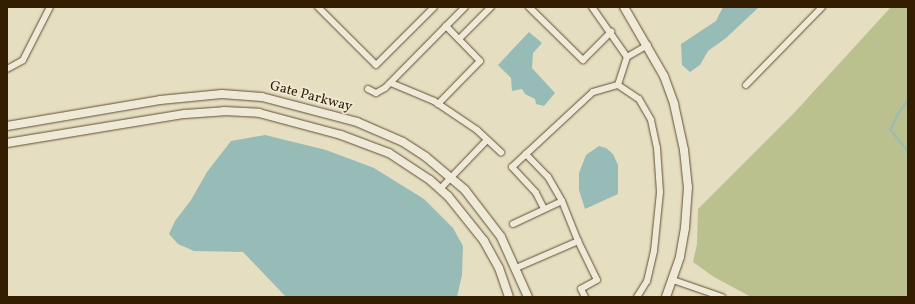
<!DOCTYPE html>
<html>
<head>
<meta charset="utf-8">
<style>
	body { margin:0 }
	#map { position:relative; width:915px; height:304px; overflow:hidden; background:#e6dec1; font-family:Vollkorn,serif }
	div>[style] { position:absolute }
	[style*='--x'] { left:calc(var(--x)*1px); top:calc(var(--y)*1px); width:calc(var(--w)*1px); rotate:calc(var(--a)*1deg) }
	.green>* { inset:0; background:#bbc08f }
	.water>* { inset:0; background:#97bbb7 }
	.stream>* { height:1.5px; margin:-0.75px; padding:0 0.75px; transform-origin:0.75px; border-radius:0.75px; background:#97bbb7 }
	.roads { filter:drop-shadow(0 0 1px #604e32) drop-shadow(0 0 1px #604e32) }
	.street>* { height:6px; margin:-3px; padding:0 3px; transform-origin:3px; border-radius:3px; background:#efead7 }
	.secondary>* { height:8px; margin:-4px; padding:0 4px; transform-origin:4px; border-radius:4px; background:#efead7 }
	span { translate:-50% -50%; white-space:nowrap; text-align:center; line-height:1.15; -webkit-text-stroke:3.5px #efead7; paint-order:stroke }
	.street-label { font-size:14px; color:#331e02 }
	.frame { position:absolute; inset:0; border:8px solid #331e02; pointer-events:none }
</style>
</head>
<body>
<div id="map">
	<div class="green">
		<div style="clip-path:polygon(891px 7px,908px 7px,908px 297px,751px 297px,714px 277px,693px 262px,697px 244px,698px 209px,794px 113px)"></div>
	</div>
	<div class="water">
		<div style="clip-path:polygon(723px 7px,759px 7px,726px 38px,708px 51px,700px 65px,690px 72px,682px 65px,681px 44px,716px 21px)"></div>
		<div style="clip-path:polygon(529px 32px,542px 43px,533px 53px,532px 68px,555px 93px,544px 106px,536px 104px,535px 99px,525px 94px,522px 89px,512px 91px,511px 78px,498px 65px)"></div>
		<div style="clip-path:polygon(265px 135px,326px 150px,374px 168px,424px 199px,453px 228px,463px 246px,462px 275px,457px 297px,286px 297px,243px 252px,194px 251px,178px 244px,169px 234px,175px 221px,191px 200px,207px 172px,231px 141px)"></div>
		<div style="clip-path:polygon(599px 146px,606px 148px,613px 154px,618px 165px,618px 194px,585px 209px,579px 190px,579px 173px,586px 155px)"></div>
	</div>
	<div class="stream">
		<div style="--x:908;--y:101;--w:17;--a:126"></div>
		<div style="--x:898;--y:115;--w:17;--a:115"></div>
		<div style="--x:891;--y:130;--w:27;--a:51"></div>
	</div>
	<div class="roads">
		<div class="street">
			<div style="--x:318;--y:7;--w:82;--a:45"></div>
			<div style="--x:376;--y:65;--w:82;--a:-45"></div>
			<div style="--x:529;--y:7;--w:76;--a:44.5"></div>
			<div style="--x:583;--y:60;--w:40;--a:-45"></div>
			<div style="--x:592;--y:7;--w:61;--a:55"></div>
			<div style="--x:459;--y:39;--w:45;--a:-45"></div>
			<div style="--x:627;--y:57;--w:29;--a:108"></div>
			<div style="--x:618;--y:85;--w:25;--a:34"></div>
			<div style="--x:639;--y:99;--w:24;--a:60"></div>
			<div style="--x:651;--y:120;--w:29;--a:78"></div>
			<div style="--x:657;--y:148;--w:44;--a:86.1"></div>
			<div style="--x:660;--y:192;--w:59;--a:95.8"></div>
			<div style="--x:654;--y:251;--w:31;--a:103"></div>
			<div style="--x:647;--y:281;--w:19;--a:122"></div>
			<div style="--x:627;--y:57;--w:24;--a:-30"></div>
			<div style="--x:7;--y:69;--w:18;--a:-29"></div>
			<div style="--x:23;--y:60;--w:59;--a:-63"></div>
			<div style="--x:391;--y:83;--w:47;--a:22.7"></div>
			<div style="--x:434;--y:101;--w:52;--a:34"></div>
			<div style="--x:477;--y:130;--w:33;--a:43"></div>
			<div style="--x:746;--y:85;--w:109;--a:-45.7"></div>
			<div style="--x:368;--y:89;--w:9;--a:27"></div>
			<div style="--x:376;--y:93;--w:10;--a:-29"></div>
			<div style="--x:385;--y:88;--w:114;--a:-45.4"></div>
			<div style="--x:438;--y:104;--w:60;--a:-45.7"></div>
			<div style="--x:480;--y:61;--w:49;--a:-134.2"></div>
			<div style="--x:526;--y:154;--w:19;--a:137"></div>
			<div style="--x:512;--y:167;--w:35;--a:47"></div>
			<div style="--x:536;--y:193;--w:18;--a:63"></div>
			<div style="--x:440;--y:189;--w:68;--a:-46.2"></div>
			<div style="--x:513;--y:224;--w:54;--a:-25.1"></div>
			<div style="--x:578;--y:241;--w:43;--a:-111.8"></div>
			<div style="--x:562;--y:201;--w:28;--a:-120"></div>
			<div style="--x:548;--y:177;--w:32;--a:-134"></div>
			<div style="--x:526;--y:154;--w:91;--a:-42.8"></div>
			<div style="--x:593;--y:92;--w:26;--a:-16"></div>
			<div style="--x:516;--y:268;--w:68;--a:-23.5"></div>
			<div style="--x:578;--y:241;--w:43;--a:64"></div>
			<div style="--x:597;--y:280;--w:18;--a:151"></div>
			<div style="--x:581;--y:289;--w:9;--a:63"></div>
			<div style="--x:673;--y:280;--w:52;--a:19.1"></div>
		</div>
		<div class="secondary">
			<div style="--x:624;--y:7;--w:80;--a:59.9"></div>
			<div style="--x:664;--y:76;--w:30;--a:70"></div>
			<div style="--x:674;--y:104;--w:47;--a:77.7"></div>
			<div style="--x:684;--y:150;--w:37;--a:84"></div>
			<div style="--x:688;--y:187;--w:41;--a:94.2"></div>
			<div style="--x:685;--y:228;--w:29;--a:100"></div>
			<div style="--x:680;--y:257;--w:42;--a:109.3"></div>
			<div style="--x:7;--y:126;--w:155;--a:-9.6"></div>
			<div style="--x:160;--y:100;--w:62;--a:-5.5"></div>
			<div style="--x:222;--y:94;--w:40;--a:4.3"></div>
			<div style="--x:262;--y:97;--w:98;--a:14.7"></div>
			<div style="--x:357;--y:122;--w:50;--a:23.5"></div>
			<div style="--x:403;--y:142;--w:27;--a:33"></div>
			<div style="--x:426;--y:157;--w:51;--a:40.2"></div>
			<div style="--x:465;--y:190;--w:59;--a:52.5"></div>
			<div style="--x:501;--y:237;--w:66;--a:65.8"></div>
			<div style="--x:7;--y:143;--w:180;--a:-9.3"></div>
			<div style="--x:185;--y:114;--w:39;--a:-4"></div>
			<div style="--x:224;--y:111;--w:35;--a:3"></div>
			<div style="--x:259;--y:113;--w:85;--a:15"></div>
			<div style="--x:341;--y:135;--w:51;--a:20.6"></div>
			<div style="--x:389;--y:153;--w:49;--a:33.4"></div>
			<div style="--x:430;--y:180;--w:24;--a:42"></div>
			<div style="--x:448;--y:196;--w:58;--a:51.3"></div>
			<div style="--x:484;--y:241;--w:31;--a:61"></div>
			<div style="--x:499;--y:268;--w:31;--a:71"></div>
		</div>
	</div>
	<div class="street-label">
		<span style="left:311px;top:97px;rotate:15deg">Gate Parkway</span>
	</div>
	<div class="frame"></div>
</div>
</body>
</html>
